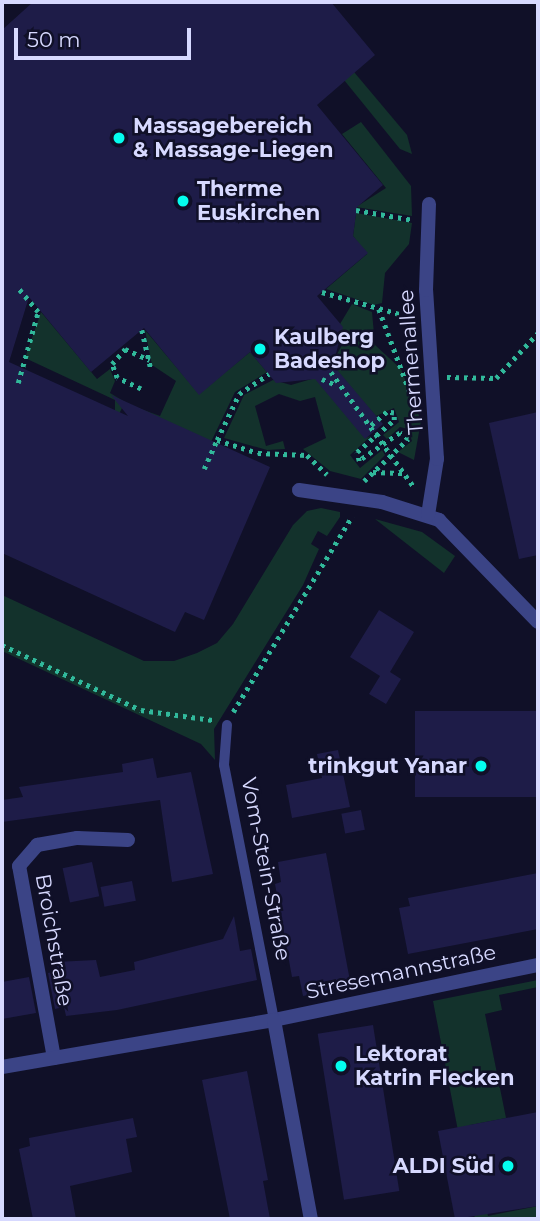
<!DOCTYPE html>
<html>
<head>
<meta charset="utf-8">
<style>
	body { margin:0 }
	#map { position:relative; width:540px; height:1221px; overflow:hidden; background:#101028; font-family:Montserrat,sans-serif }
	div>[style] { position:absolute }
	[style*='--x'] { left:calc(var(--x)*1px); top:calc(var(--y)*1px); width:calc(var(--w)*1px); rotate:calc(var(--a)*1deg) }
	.green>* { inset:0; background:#13322c }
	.building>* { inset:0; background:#1e1c48; transform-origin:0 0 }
	.path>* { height:4.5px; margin-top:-2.25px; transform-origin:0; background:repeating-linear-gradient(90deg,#31b99b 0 3.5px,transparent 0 8.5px) }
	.lane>* { height:10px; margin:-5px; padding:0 5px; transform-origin:5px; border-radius:5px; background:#3b4486 }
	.street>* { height:14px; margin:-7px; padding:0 7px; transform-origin:7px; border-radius:7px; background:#3b4486 }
	.dots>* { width:19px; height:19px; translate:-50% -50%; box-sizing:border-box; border:4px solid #101028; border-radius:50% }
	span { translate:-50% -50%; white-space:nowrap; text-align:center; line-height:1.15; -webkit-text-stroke:5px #101028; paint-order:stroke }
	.poi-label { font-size:21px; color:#d7d9ff; font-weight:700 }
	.left { translate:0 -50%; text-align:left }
	.right { translate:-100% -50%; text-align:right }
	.street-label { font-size:21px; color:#d7d9ff }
	.frame { position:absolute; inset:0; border:4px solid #d7d9ff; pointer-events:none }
	.scale { position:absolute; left:14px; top:28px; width:177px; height:32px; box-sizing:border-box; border:4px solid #d7d9ff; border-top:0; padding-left:9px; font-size:21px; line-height:24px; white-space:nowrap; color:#d7d9ff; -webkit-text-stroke:5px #101028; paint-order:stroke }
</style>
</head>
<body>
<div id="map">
	<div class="green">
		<div style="clip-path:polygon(354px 72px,407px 135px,412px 154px,400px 149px,344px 80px)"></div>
		<div style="clip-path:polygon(361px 122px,411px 186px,412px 216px,356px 207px,386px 188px,342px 134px)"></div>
		<div style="clip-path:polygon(356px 213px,412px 223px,409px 244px,385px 273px,382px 303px,374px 305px,326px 289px,367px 254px,353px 236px)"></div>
		<div style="clip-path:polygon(352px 304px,372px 312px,375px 345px,401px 369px,421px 421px,414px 460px,398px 452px,412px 441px,408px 429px,400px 427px,387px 439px,383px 435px,399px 422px,394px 408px,376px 416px,331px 365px,342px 345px,340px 324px)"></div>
		<div style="clip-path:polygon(41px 312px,97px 379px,110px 369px,115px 381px,110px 393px,125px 402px,119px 414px,115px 416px,115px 400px,25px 358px)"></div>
		<div style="clip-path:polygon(145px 330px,199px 394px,250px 352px,267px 372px,235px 392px,210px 444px,138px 408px,160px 416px,176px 381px,152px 365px)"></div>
		<div style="clip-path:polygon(315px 378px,365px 438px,371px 436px,350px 455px,360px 468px,382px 450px,385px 455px,361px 479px,330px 471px,303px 449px,326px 438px,315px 397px,300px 401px,279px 394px,255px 406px,266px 446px,283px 441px,285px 449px,267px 450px,224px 438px,244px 395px,273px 380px,291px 385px)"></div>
		<div style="clip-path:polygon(321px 508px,340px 512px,340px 517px,327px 536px,318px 531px,311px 544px,319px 549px,303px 585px,214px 729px,215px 760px,201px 744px,2px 651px,2px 595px,144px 661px,174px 661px,197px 653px,217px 643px,233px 624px,293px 525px,307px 511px)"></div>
		<div style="clip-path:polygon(375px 519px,422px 532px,455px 556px,444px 573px)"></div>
		<div style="clip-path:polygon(538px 980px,538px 987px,499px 995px,502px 1010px,485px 1014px,506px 1118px,470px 1125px,488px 1216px,538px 1206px,538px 1219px,475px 1219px,433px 1001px)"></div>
	</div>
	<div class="building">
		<div style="clip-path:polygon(33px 2px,331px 2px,375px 55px,317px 105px,383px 185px,357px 207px,353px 236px,368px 253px,317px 296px,343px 327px,333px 365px,383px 424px,365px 439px,315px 379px,276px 383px,250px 352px,199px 395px,144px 328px,91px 372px,29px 297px,9px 362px,128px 416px,111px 395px,270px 467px,204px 620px,185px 612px,175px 632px,2px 553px,2px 30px)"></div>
		<div style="clip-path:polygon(538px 412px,538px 555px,519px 559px,489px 423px)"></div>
		<div style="clip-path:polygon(379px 610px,414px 632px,390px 672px,401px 679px,386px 704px,369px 694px,380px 676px,350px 657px)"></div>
		<div style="left:538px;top:711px;width:86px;height:123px;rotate:90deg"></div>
		<div style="clip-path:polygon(338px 750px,350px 807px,292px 818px,286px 785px,322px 778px,317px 754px)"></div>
		<div style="clip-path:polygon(153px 758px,157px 778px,191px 772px,213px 874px,172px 882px,160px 800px,2px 822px,2px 800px,23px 797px,19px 787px,123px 772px,122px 764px)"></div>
		<div style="left:361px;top:810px;width:20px;height:20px;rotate:79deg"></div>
		<div style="clip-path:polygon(326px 853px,351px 986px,303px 996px,299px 976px,292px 977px,275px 884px,281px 882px,278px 862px)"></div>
		<div style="left:92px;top:862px;width:35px;height:30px;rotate:78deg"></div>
		<div style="clip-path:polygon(538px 873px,538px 929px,408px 954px,399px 908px,410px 906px,408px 898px)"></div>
		<div style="left:132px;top:881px;width:20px;height:32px;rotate:79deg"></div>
		<div style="clip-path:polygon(234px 916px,240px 951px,251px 949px,257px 980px,117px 1010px,66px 1016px,64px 1007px,55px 1009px,48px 973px,58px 971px,56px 962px,96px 960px,100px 977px,135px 970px,134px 962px,223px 939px)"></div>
		<div style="clip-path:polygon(29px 977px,36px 1013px,2px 1019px,2px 982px)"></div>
		<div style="left:373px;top:1025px;width:168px;height:56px;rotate:81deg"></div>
		<div style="clip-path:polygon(247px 1071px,268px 1180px,263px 1181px,270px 1219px,230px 1219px,202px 1080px)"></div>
		<div style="clip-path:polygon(538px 1112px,538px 1206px,455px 1219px,438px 1131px)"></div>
		<div style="clip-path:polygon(133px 1118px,137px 1137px,126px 1139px,132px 1172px,70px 1186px,76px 1219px,33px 1219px,19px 1149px,30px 1146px,29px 1138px)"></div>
	</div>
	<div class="path">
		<div style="--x:356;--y:210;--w:58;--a:10"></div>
		<div style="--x:322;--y:292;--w:91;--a:15.9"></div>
		<div style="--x:379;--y:309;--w:100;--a:69.6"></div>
		<div style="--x:142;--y:330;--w:40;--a:77"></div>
		<div style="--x:331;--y:372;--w:142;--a:54.2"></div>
		<div style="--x:447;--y:377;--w:49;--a:1.2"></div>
		<div style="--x:496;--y:378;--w:62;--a:-47"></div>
		<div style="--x:322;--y:379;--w:13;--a:23"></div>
		<div style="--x:18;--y:383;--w:74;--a:-74.3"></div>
		<div style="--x:38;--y:312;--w:30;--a:-130"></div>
		<div style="--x:141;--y:389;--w:26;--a:-155"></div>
		<div style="--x:117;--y:378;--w:15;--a:-110"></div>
		<div style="--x:112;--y:364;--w:20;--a:-49"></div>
		<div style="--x:125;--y:349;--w:27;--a:24"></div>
		<div style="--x:217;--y:440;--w:51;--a:-64.4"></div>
		<div style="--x:239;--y:394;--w:36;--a:-34"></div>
		<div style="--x:204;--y:469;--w:32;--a:-66"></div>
		<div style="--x:217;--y:440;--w:43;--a:17.6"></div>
		<div style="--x:258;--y:453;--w:49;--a:2.3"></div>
		<div style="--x:307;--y:455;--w:28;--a:44"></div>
		<div style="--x:373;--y:472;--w:34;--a:2"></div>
		<div style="--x:364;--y:481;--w:61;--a:-43.7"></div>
		<div style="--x:408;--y:439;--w:10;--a:-143"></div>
		<div style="--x:400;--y:433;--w:50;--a:145.7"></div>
		<div style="--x:359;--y:461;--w:9;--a:-103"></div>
		<div style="--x:357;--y:452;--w:49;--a:-40.9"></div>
		<div style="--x:394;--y:420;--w:7;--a:-90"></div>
		<div style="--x:394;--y:413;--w:7;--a:-172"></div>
		<div style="--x:387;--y:412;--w:23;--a:139"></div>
		<div style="--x:2;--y:645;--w:153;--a:25.1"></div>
		<div style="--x:141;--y:710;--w:72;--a:8"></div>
		<div style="--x:233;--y:712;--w:229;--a:-58.7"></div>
	</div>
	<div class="lane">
		<div style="--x:227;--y:725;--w:40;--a:94.3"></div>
		<div style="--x:224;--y:765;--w:260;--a:78.9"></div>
	</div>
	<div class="street">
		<div style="--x:299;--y:490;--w:84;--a:8.2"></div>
		<div style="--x:382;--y:502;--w:60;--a:17.5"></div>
		<div style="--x:439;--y:520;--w:142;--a:45.9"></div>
		<div style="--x:428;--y:515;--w:57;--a:-80.9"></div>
		<div style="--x:437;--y:459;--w:169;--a:-93.7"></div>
		<div style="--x:426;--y:290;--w:86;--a:-88"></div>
		<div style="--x:274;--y:1020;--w:270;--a:-11.8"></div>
		<div style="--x:54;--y:1058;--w:195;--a:-100.3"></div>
		<div style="--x:19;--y:866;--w:28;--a:-49"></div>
		<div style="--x:37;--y:845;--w:41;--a:-9.9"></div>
		<div style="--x:77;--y:838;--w:51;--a:2.2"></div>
		<div style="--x:2;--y:1067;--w:276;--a:-9.8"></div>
		<div style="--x:274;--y:1020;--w:202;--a:79.5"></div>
	</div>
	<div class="dots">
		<div style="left:119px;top:138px;background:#04fdee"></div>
		<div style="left:183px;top:201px;background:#04fdee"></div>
		<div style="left:260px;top:349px;background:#04fdee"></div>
		<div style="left:481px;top:766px;background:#04fdee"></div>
		<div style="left:341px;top:1066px;background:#04fdee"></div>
		<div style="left:508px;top:1166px;background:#04fdee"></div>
	</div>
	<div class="poi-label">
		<span class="left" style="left:133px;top:138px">Massagebereich<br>&amp; Massage-Liegen</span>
		<span class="left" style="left:197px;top:201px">Therme<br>Euskirchen</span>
		<span class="left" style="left:274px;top:349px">Kaulberg<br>Badeshop</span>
		<span class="right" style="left:467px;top:766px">trinkgut Yanar</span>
		<span class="left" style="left:355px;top:1066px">Lektorat<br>Katrin Flecken</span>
		<span class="right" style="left:494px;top:1166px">ALDI Süd</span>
	</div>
	<div class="street-label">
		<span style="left:411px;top:362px;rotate:-94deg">Thermenallee</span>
		<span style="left:266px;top:869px;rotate:79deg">Vom-Stein-Straße</span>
		<span style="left:54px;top:940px;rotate:80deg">Broichstraße</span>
		<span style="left:401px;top:972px;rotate:-12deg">Stresemannstraße</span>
	</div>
	<div class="frame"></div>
	<div class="scale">50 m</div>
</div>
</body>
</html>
